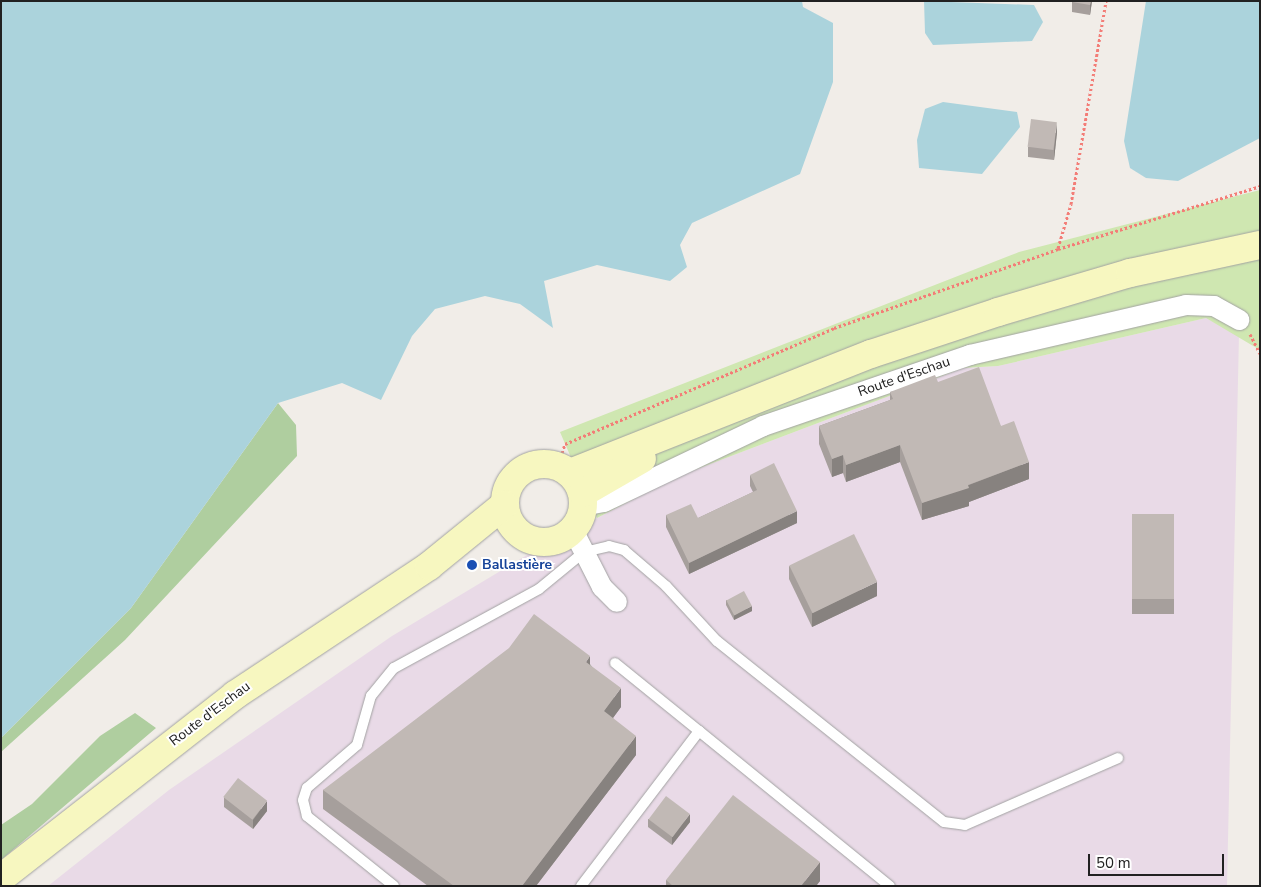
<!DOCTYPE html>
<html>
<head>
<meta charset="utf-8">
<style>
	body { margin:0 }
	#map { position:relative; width:1261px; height:887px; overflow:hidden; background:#f1ede8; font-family:"Nunito Sans",sans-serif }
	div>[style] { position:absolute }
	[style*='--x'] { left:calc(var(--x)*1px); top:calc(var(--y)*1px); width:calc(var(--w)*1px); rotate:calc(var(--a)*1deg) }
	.industrial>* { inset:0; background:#e9dae7 }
	.grass>* { inset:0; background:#cfe7b1 }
	.forest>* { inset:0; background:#afce9f }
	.water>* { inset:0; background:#abd3dc }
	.path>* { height:3px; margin-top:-1.5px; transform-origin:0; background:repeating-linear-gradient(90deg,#f37d77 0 2.5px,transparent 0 5px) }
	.roads { filter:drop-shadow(0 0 1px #a2a2a2) drop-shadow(0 0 1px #a2a2a2) }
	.lane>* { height:10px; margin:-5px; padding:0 5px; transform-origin:5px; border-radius:5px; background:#fff }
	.street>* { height:20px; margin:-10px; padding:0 10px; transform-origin:10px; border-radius:10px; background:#fff }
	.secondary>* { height:28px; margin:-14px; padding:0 14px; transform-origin:14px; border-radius:14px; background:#f7f7c0 }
	.secondary>.ring { margin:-14px; padding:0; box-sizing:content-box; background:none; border:28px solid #f7f7c0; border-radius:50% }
	.wall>* { inset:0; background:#a69f9c; transform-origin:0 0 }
	.shaded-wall>* { inset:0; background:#87827f }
	.building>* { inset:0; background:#c1b9b5; transform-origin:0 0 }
	.dots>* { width:14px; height:14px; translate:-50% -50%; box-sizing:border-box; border:2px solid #fff; border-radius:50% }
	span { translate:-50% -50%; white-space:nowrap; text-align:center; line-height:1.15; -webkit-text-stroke:4px #fff; paint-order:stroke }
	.street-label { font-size:14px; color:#212121 }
	.transit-label { font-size:14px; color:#164399; font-weight:700 }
	.left { translate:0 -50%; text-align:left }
	.frame { position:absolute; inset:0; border:2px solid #212121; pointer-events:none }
	.scale { position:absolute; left:1088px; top:854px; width:136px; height:22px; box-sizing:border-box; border:2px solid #212121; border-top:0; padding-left:6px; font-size:15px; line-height:18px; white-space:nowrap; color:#212121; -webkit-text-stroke:4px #fff; paint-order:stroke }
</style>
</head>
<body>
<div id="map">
	<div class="industrial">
		<div style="clip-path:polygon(1206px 318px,1239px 334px,1227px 886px,48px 886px,169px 790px,392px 636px,532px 552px,676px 477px,963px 368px,998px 366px)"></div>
	</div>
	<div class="grass">
		<div style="clip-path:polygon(1260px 190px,1260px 350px,1206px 318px,998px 366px,963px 368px,676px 477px,597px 518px,560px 432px,1019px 252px)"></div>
	</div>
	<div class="forest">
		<div style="clip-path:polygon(278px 403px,296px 425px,297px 456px,125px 640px,1px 752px,1px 738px,131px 608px)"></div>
		<div style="clip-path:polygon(135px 713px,156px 728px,1px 860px,1px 825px,32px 804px,100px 736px)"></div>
	</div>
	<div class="water">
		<div style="clip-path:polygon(1px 1px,802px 1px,803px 7px,833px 23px,833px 82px,800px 174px,692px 223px,680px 245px,687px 267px,670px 281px,597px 265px,544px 281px,553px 328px,520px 304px,485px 296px,435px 309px,412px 336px,381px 400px,342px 383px,278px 403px,131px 608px,1px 738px)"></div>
		<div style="clip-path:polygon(924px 1px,1034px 5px,1043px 22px,1032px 41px,933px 45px,925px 33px)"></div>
		<div style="clip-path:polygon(1146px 1px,1260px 1px,1260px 138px,1178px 181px,1146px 178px,1130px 168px,1124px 141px)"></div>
		<div style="clip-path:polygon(943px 102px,1017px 112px,1020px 127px,982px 174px,919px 168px,917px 140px,925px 109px)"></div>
	</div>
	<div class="path">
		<div style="--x:1058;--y:248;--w:46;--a:-73.5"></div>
		<div style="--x:1071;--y:204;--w:206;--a:-80.2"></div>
		<div style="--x:1250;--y:334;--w:22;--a:63"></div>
		<div style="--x:562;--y:453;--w:9;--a:-72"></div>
		<div style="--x:565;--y:444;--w:293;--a:-23.3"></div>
		<div style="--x:834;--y:328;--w:238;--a:-19.4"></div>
		<div style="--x:1058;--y:249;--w:212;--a:-17.3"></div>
	</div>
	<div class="roads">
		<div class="lane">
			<div style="--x:699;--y:731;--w:246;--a:39.1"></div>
			<div style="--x:394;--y:886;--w:112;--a:-141.2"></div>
			<div style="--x:307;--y:816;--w:16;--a:-104"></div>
			<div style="--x:303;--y:800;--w:13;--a:-72"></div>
			<div style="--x:307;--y:788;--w:66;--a:-40.7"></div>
			<div style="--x:357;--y:745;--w:51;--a:-74.1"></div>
			<div style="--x:371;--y:696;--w:36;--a:-51"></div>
			<div style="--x:394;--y:668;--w:165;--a:-28.6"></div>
			<div style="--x:539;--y:589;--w:58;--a:-39.4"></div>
			<div style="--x:584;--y:552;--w:26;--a:-13"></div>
			<div style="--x:609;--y:546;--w:16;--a:15"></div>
			<div style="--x:624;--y:550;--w:55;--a:40.6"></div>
			<div style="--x:666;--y:586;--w:75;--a:47.2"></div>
			<div style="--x:717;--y:641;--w:290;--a:38.6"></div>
			<div style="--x:944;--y:822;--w:21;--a:8"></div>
			<div style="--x:965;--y:825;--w:167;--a:-23.6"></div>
			<div style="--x:581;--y:886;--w:195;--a:-52.7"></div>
			<div style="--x:699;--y:731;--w:108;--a:-141"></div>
		</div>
		<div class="street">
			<div style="--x:583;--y:506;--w:21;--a:-11"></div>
			<div style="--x:604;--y:502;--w:176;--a:-25.5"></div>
			<div style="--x:763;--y:426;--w:219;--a:-18.9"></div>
			<div style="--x:970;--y:355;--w:222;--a:-13"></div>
			<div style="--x:1186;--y:305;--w:28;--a:2"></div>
			<div style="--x:1214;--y:306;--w:29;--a:29"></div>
			<div style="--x:573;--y:530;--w:64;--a:63"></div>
			<div style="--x:602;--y:587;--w:21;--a:45"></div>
		</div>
		<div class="secondary">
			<div class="ring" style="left:505px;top:464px;width:50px;height:50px"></div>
			<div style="--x:570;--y:473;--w:324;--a:-21.6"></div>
			<div style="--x:871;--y:354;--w:134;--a:-18.3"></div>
			<div style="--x:998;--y:312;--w:138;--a:-16.5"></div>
			<div style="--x:1130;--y:273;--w:133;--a:-12.2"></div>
			<div style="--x:583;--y:493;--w:68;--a:-30"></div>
			<div style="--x:1;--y:878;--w:297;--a:-38"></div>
			<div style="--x:235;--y:695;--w:233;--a:-33.6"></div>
			<div style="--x:429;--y:566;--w:97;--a:-39.1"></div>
		</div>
	</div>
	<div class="wall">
		<div style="clip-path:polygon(1092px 1px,1090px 15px,1072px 12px,1072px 2px)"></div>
		<div style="clip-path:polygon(1057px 132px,1054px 160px,1028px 157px,1028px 147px)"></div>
		<div style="clip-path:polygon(938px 382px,1001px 426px,1029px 479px,969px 502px,969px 506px,922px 520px,900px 462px,846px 482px,843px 473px,832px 477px,819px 444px,819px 426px,890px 400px,890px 392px)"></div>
		<div style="clip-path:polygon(750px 475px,797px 523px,689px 574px,666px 527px,666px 515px,698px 518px,753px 492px,750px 486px)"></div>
		<div style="left:1132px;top:514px;width:42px;height:100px"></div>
		<div style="clip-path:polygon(789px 566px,877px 596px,812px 627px,789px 579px)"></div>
		<div style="clip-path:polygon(726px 600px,752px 611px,734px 620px,726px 605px)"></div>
		<div style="clip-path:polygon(590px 664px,621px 707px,613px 718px,636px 755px,536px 886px,428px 886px,323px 809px,323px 790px)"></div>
		<div style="clip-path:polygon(224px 797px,267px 811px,253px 829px,224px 807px)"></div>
		<div style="clip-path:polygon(648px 819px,690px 822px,672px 845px,648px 827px)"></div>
		<div style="clip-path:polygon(666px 880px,820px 881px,816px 886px,666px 886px)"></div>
	</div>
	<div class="shaded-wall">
		<div style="clip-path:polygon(1091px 1px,1092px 1px,1090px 15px,1090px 5px)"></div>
		<div style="clip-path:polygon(1057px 122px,1057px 132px,1054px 160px,1054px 150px)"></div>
		<div style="clip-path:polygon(900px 445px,900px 462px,846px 482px,846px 465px)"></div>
		<div style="clip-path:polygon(843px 455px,843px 473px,832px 477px,832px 459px)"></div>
		<div style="clip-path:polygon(1029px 462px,1029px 479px,969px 502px,969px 506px,922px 520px,922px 503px)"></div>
		<div style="clip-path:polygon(797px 511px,797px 523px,689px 574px,689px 563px)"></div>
		<div style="clip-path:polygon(877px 582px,877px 596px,812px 627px,812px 613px)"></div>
		<div style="clip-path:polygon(752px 606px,752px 611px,734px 620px,734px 615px)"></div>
		<div style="clip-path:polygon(590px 656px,590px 675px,586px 662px)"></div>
		<div style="clip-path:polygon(621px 688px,621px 707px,604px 730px,604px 711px)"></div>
		<div style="clip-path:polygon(636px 736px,636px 755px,536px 886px,522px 886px)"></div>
		<div style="clip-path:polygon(267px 801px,267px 811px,253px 829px,253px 820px)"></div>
		<div style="clip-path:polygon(690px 814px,690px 822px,672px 845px,672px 837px)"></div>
		<div style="clip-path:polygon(820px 862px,820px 881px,816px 886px,801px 886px)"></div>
	</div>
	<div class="building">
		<div style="clip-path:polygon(1073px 1px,1091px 1px,1090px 5px,1072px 2px)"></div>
		<div style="left:1031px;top:119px;width:26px;height:28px;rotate:7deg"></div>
		<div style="clip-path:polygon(979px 367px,1001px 426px,1014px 421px,1029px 462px,968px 485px,969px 488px,922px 503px,900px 445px,846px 465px,843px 455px,832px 459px,819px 426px,893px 399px,890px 392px,935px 375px,938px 382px)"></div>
		<div style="clip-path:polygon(774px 463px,797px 511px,689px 563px,666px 515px,691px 504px,698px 518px,757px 490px,750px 475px)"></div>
		<div style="left:1132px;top:514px;width:42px;height:85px"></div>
		<div style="left:854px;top:534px;width:53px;height:72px;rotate:64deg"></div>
		<div style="left:744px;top:591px;width:17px;height:20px;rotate:62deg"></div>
		<div style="clip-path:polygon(534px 614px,590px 656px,586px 662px,621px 688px,604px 711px,636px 736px,522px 886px,454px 886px,323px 790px,509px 648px)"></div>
		<div style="left:238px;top:778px;width:37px;height:24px;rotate:38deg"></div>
		<div style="clip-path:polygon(733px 795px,820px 862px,801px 886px,673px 886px,666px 880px)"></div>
		<div style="left:666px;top:796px;width:30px;height:29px;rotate:37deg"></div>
	</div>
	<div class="dots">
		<div style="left:472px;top:565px;background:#1a4fb4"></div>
	</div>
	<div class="street-label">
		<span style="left:904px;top:377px;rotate:-19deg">Route d'Eschau</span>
		<span style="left:210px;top:714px;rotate:-37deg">Route d'Eschau</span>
	</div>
	<div class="transit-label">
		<span class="left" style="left:482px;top:565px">Ballastière</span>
	</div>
	<div class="frame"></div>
	<div class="scale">50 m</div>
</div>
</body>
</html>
